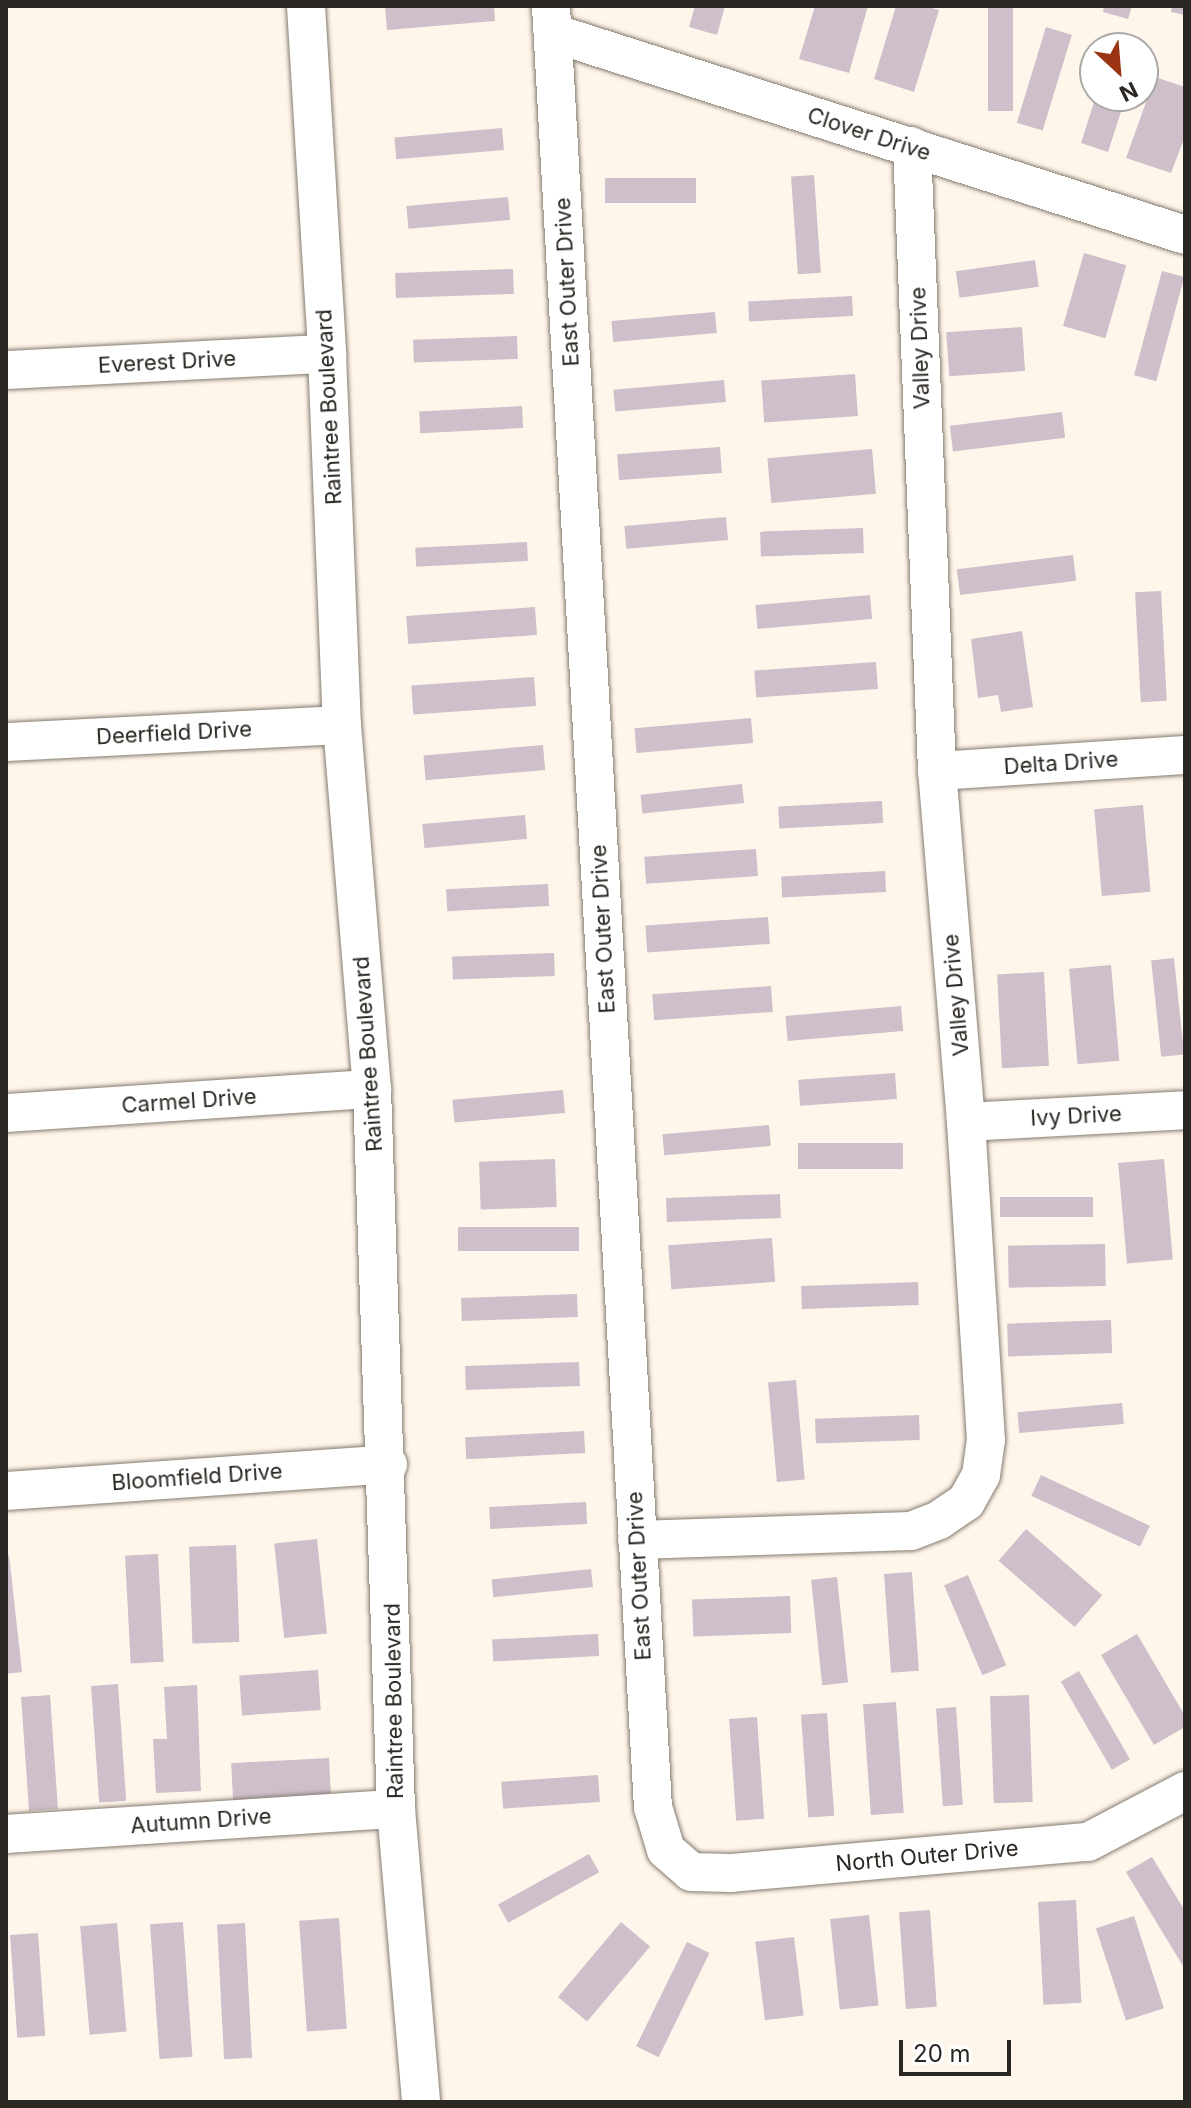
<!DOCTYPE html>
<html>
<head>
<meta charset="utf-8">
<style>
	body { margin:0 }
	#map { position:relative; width:1191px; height:2108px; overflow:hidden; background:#fff6eb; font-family:Inter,sans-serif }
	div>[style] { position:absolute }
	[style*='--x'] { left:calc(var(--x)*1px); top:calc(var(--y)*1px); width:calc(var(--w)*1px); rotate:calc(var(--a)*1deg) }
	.building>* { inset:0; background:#cebfca; transform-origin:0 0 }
	.roads { filter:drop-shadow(0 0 2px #857b6f) drop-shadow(0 0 2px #857b6f) }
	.minor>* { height:38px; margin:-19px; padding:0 19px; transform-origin:19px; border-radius:19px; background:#fff }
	span { translate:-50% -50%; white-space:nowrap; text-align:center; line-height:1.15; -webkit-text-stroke:7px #fff; paint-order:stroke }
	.street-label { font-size:22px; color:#2b2722 }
	.frame { position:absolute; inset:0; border:8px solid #2b2722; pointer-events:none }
	.north { position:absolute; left:1079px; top:32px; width:80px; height:80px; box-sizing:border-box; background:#fff; border:2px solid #aaa9a7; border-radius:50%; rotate:154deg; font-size:22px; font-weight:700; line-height:32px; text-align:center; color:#2b2722 }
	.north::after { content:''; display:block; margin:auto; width:28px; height:36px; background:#9b3413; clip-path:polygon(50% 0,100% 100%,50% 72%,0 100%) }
	.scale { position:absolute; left:899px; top:2040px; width:112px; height:36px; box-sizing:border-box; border:4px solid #2b2722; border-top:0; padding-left:10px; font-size:24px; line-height:28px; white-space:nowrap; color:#2b2722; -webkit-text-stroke:6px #fff; paint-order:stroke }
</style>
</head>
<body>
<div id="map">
	<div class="building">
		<div style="clip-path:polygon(385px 6px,494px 6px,495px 21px,387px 30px)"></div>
		<div style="clip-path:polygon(695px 6px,725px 6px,717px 35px,689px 27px)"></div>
		<div style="clip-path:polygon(815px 6px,868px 6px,849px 73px,799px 59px)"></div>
		<div style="clip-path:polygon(896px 6px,925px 6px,939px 10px,914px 92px,874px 79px)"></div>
		<div style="left:988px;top:6px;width:25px;height:105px"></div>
		<div style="clip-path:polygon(1104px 6px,1132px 6px,1128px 19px,1103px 12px)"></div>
		<div style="clip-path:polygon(1172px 6px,1185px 6px,1185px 15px,1171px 12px)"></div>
		<div style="left:1046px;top:27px;width:27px;height:100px;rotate:17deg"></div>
		<div style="clip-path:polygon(1116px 37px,1143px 46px,1142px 48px,1112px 48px)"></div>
		<div style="clip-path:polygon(1155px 77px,1185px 87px,1185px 136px,1171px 173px,1126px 158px)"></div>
		<div style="clip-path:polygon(1096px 96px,1126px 96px,1108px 152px,1081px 143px)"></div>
		<div style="left:502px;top:128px;width:22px;height:108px;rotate:85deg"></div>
		<div style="left:814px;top:175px;width:98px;height:23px;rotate:86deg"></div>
		<div style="left:696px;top:178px;width:25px;height:91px;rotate:90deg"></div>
		<div style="left:508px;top:197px;width:23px;height:102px;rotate:85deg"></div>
		<div style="left:1084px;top:253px;width:44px;height:76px;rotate:16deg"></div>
		<div style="left:1035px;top:260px;width:27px;height:80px;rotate:82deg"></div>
		<div style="left:513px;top:269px;width:25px;height:118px;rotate:88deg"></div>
		<div style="left:1162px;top:271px;width:23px;height:108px;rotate:15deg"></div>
		<div style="left:852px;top:296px;width:20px;height:104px;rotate:87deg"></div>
		<div style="left:715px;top:312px;width:21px;height:104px;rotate:85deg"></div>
		<div style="left:1022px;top:327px;width:44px;height:76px;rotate:86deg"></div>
		<div style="left:517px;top:336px;width:23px;height:104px;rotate:88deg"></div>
		<div style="left:855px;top:374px;width:42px;height:94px;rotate:86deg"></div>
		<div style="left:724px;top:380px;width:22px;height:111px;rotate:85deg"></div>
		<div style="left:522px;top:406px;width:22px;height:103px;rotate:87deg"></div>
		<div style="left:1062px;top:412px;width:26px;height:113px;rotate:83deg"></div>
		<div style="left:720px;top:447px;width:26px;height:103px;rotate:86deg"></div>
		<div style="left:872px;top:449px;width:45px;height:105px;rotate:85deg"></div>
		<div style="left:726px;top:517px;width:23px;height:102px;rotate:85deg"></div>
		<div style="left:863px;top:528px;width:25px;height:103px;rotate:88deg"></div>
		<div style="left:527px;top:542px;width:19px;height:112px;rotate:87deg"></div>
		<div style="left:1073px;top:555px;width:26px;height:117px;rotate:83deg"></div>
		<div style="left:1161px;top:591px;width:110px;height:26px;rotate:87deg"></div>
		<div style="left:870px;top:595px;width:24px;height:115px;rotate:85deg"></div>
		<div style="left:535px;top:607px;width:28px;height:129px;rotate:86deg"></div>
		<div style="clip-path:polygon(1022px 631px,1033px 707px,1001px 712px,998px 695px,978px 698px,971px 639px)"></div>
		<div style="left:876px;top:662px;width:27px;height:122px;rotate:86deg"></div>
		<div style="left:534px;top:677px;width:29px;height:123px;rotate:86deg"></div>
		<div style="left:751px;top:718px;width:25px;height:117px;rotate:85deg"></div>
		<div style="left:543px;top:745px;width:25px;height:120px;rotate:85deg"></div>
		<div style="left:742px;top:784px;width:19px;height:102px;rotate:84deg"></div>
		<div style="left:882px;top:801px;width:22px;height:104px;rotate:87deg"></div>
		<div style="left:1143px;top:805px;width:87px;height:49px;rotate:85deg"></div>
		<div style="left:525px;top:815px;width:24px;height:103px;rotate:85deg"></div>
		<div style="left:756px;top:849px;width:27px;height:112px;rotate:86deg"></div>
		<div style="left:885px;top:871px;width:21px;height:104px;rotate:87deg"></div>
		<div style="left:548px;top:884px;width:22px;height:102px;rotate:87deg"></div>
		<div style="left:768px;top:917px;width:27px;height:123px;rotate:86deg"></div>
		<div style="left:554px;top:953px;width:23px;height:102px;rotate:88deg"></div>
		<div style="left:1174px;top:958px;width:97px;height:23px;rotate:84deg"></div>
		<div style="left:1111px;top:965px;width:96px;height:42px;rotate:85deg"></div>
		<div style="left:1044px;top:972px;width:94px;height:47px;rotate:87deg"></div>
		<div style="left:771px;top:986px;width:26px;height:119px;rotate:86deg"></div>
		<div style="left:901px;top:1006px;width:25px;height:116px;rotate:85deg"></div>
		<div style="left:895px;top:1073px;width:26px;height:97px;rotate:86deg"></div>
		<div style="left:563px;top:1090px;width:23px;height:111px;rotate:85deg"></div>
		<div style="left:769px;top:1125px;width:21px;height:107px;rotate:85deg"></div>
		<div style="left:903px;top:1143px;width:26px;height:105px;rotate:90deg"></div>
		<div style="left:555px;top:1159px;width:48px;height:76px;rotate:88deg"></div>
		<div style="left:1164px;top:1159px;width:101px;height:46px;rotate:85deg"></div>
		<div style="left:780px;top:1194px;width:24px;height:114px;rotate:88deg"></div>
		<div style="left:1093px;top:1197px;width:20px;height:93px;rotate:90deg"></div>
		<div style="left:579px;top:1227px;width:24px;height:121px;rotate:90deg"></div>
		<div style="left:772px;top:1238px;width:44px;height:104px;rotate:86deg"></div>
		<div style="left:1105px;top:1244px;width:42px;height:97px;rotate:89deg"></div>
		<div style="left:918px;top:1282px;width:23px;height:117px;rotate:88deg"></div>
		<div style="left:577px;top:1294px;width:23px;height:116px;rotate:88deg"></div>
		<div style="left:1111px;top:1320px;width:33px;height:104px;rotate:88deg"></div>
		<div style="left:579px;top:1362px;width:24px;height:114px;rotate:88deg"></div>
		<div style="left:796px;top:1380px;width:100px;height:28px;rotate:85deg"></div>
		<div style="left:1122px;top:1403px;width:21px;height:105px;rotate:85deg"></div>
		<div style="left:919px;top:1415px;width:25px;height:104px;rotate:88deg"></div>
		<div style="left:584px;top:1431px;width:22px;height:119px;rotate:87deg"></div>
		<div style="left:1041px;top:1475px;width:120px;height:23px;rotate:25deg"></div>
		<div style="left:586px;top:1502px;width:22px;height:97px;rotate:87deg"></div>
		<div style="left:1026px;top:1529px;width:101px;height:42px;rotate:41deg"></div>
		<div style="left:317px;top:1539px;width:95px;height:43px;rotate:84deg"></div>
		<div style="left:236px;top:1545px;width:97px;height:47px;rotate:88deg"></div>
		<div style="left:158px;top:1554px;width:108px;height:33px;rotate:87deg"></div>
		<div style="clip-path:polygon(9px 1555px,22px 1672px,6px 1674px,6px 1556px)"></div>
		<div style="left:591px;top:1569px;width:18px;height:100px;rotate:84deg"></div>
		<div style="left:912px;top:1572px;width:99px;height:28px;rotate:86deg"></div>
		<div style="left:968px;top:1575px;width:98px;height:26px;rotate:67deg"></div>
		<div style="left:837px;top:1577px;width:106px;height:26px;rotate:84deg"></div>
		<div style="left:790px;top:1596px;width:37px;height:98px;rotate:88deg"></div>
		<div style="left:598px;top:1634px;width:22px;height:106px;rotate:87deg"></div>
		<div style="clip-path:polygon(1137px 1634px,1185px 1716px,1185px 1727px,1154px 1745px,1101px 1655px)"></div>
		<div style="left:318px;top:1670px;width:40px;height:79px;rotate:86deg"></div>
		<div style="left:1079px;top:1671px;width:102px;height:21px;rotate:60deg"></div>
		<div style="left:118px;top:1684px;width:117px;height:27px;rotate:86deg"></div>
		<div style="clip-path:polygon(197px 1685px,201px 1791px,156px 1793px,153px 1739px,167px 1739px,164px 1687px)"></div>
		<div style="left:50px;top:1695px;width:114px;height:29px;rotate:86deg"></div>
		<div style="left:1029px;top:1695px;width:107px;height:39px;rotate:88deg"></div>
		<div style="left:896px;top:1702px;width:111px;height:33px;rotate:86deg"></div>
		<div style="left:956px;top:1707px;width:98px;height:20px;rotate:86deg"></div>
		<div style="left:827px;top:1713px;width:103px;height:26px;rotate:86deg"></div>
		<div style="left:757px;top:1717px;width:102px;height:28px;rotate:86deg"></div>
		<div style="left:329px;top:1758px;width:45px;height:98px;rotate:87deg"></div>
		<div style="left:598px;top:1775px;width:27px;height:97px;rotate:86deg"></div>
		<div style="left:589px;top:1854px;width:21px;height:104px;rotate:61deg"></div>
		<div style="clip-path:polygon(1152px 1857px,1185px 1911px,1183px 1966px,1126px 1872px)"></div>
		<div style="left:1076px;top:1900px;width:103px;height:38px;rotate:87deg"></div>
		<div style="left:930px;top:1910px;width:97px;height:31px;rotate:86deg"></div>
		<div style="left:869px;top:1915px;width:91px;height:39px;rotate:84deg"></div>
		<div style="left:1134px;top:1916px;width:97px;height:40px;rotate:72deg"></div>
		<div style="left:339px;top:1918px;width:111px;height:40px;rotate:86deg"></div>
		<div style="left:183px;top:1922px;width:135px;height:33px;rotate:86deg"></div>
		<div style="left:621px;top:1922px;width:38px;height:98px;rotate:40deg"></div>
		<div style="left:117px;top:1923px;width:109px;height:37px;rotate:85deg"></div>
		<div style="left:245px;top:1923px;width:135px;height:28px;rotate:87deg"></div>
		<div style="left:38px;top:1933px;width:103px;height:28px;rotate:86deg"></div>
		<div style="left:794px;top:1937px;width:79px;height:39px;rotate:83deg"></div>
		<div style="left:687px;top:1942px;width:25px;height:116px;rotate:26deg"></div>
	</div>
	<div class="roads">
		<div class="minor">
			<div style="--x:306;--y:6;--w:349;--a:86.5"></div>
			<div style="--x:327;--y:354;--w:371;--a:87.7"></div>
			<div style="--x:342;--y:725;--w:365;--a:85.3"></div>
			<div style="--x:372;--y:1089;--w:720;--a:88.09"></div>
			<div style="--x:396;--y:1809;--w:294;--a:85.1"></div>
			<div style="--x:551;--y:6;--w:1804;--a:86.76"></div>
			<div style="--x:653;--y:1807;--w:45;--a:73.2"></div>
			<div style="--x:666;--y:1850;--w:33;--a:41"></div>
			<div style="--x:691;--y:1872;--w:40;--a:1.4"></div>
			<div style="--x:731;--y:1873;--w:358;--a:-5"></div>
			<div style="--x:1088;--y:1842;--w:110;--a:-27.7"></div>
			<div style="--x:553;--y:33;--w:663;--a:17.72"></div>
			<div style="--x:6;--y:370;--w:321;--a:-2.9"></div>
			<div style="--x:6;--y:742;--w:336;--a:-2.9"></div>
			<div style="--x:937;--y:771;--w:249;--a:-3.7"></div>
			<div style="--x:6;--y:1113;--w:367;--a:-3.8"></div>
			<div style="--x:966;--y:1122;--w:219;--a:-3.1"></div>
			<div style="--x:6;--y:1491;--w:383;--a:-4"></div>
			<div style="--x:637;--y:1540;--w:274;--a:-1.9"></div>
			<div style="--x:911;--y:1531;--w:30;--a:-21"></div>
			<div style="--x:939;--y:1520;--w:32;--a:-34"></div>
			<div style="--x:966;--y:1502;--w:31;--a:-61"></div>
			<div style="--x:981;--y:1475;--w:35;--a:-82"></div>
			<div style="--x:986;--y:1440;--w:319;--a:-93.6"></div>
			<div style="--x:966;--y:1122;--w:352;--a:-94.7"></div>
			<div style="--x:937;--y:771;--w:625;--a:-92.29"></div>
			<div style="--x:6;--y:1834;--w:391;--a:-3.7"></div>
		</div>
	</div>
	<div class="street-label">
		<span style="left:869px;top:134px;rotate:18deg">Clover Drive</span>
		<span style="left:567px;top:282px;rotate:-93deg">East Outer Drive</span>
		<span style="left:920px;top:348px;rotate:-92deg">Valley Drive</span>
		<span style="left:167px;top:362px;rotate:-3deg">Everest Drive</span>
		<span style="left:329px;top:407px;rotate:-93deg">Raintree Boulevard</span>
		<span style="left:174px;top:733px;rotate:-3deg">Deerfield Drive</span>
		<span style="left:1061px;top:763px;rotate:-4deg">Delta Drive</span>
		<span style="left:603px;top:929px;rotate:-93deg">East Outer Drive</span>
		<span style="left:956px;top:995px;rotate:-95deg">Valley Drive</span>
		<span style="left:368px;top:1054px;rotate:-94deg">Raintree Boulevard</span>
		<span style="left:189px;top:1101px;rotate:-4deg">Carmel Drive</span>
		<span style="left:1076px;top:1116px;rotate:-3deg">Ivy Drive</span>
		<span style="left:197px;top:1477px;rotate:-4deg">Bloomfield Drive</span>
		<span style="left:639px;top:1576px;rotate:-93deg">East Outer Drive</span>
		<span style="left:394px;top:1701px;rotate:-91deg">Raintree Boulevard</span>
		<span style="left:201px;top:1821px;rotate:-4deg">Autumn Drive</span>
		<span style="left:927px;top:1856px;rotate:-5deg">North Outer Drive</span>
	</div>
	<div class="frame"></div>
	<div class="north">N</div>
	<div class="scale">20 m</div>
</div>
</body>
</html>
